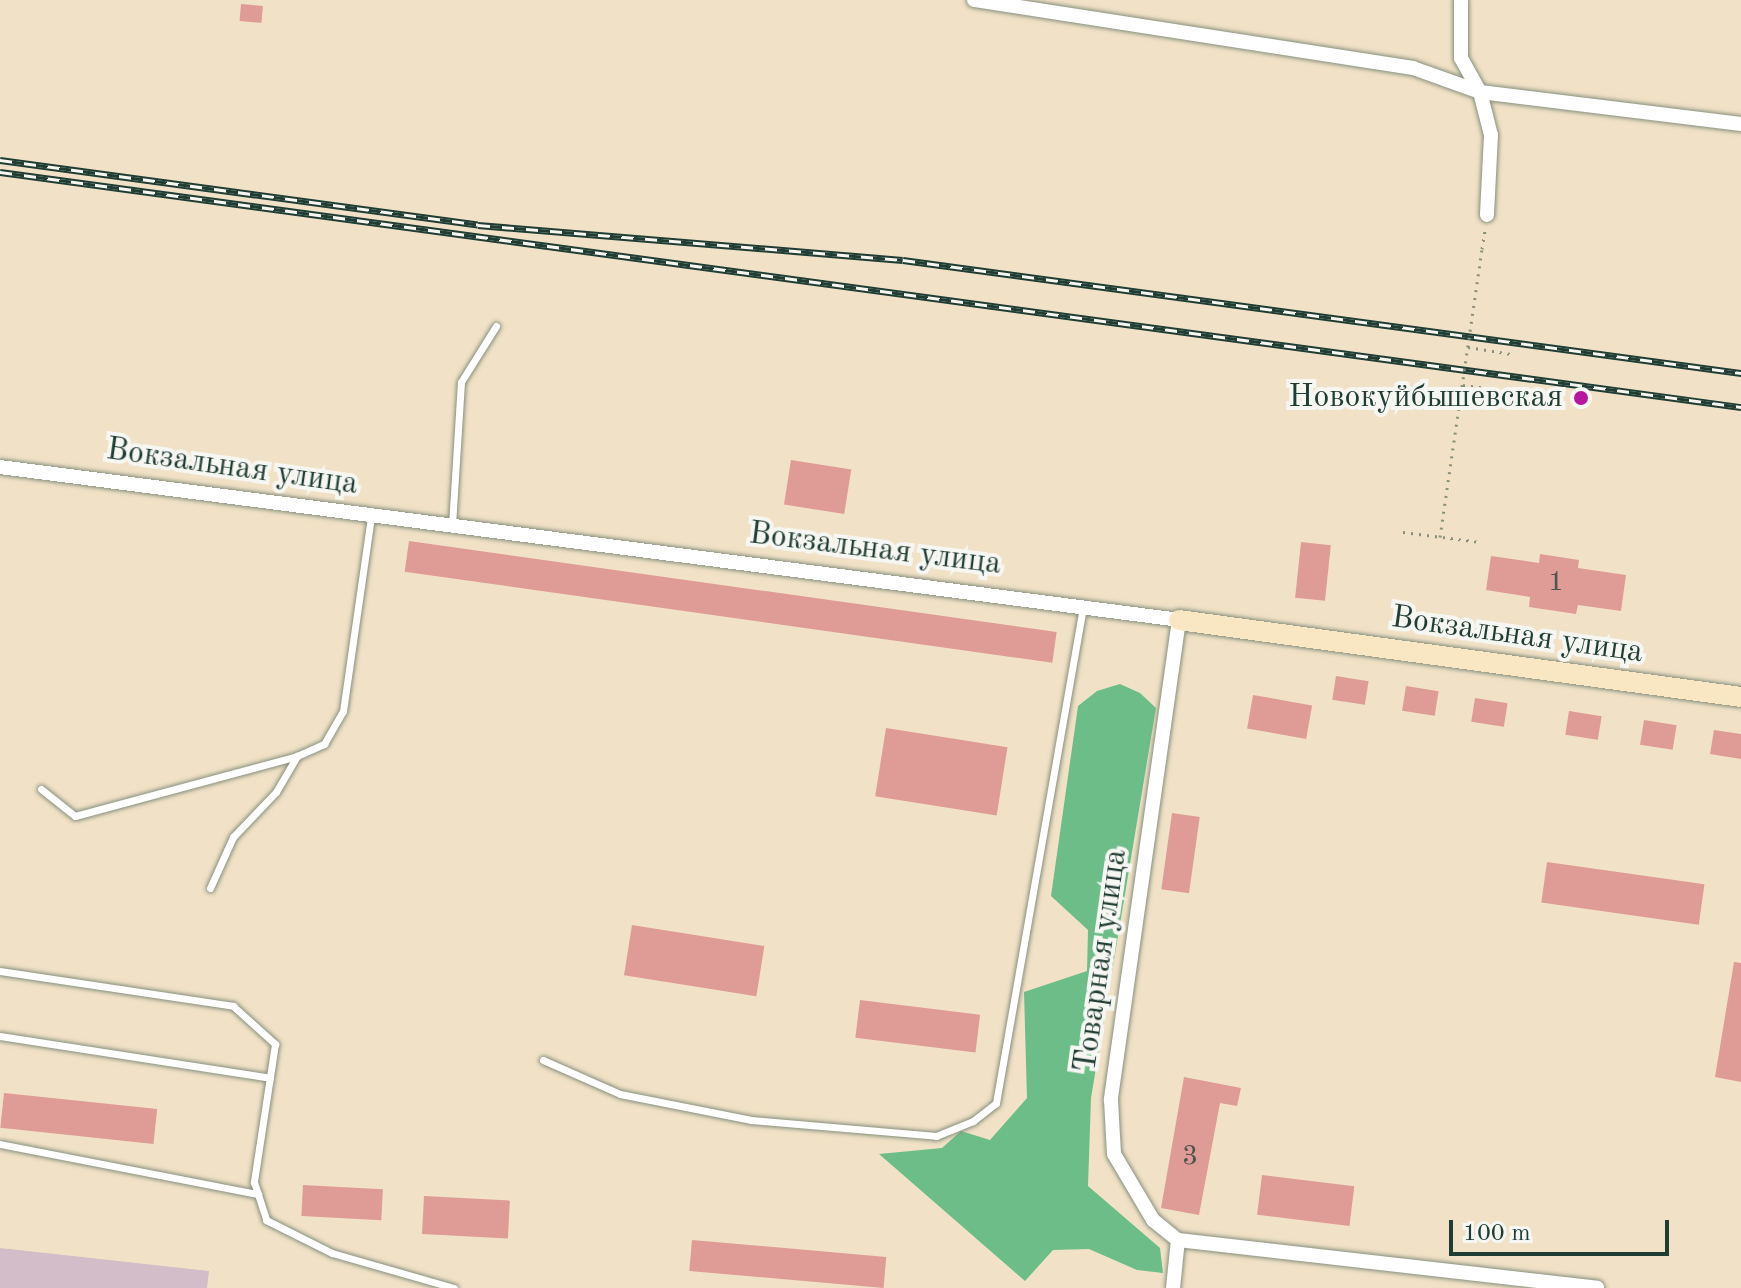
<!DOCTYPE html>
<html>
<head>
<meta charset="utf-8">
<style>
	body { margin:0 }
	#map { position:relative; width:1741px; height:1288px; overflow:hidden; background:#f1e2c7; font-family:"Old Standard TT",serif }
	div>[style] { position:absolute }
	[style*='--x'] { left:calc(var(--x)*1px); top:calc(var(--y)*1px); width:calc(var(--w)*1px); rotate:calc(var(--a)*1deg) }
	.industrial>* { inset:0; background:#d2bdc8 }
	.forest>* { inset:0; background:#6dbd88 }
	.building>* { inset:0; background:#df9b96; transform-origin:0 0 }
	.path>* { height:3px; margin-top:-1.5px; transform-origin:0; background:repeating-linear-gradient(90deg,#88907e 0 2px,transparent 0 8px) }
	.roads { filter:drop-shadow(0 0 2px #88907e) drop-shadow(0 0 2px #88907e) }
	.lane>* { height:7px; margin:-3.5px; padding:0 3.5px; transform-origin:3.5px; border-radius:3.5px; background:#fff }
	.street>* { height:14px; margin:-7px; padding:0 7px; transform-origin:7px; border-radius:7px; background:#fff }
	.secondary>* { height:20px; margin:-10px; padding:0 10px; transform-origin:10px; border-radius:10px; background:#f9e7c3 }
	.rail>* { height:7px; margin-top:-3.5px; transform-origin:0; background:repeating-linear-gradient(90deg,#f6f6f2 0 12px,#1f3d34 0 24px); box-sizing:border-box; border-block:2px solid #1f3d34 }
	.path-bridge>* { height:3px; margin-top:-1.5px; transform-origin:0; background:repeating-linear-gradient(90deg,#88907e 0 2px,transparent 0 8px) }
	.dots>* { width:22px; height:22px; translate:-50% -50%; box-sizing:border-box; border:4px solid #f6f6f2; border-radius:50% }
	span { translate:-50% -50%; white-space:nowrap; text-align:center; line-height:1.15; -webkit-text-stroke:8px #f6f6f2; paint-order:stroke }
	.number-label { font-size:28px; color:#4f544c }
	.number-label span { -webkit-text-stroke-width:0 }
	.poi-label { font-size:32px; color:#1f3d34 }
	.right { translate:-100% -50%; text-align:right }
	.street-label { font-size:32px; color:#1f3d34 }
	.scale { position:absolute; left:1449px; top:1220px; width:220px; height:36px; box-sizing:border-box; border:4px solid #1f3d34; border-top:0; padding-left:10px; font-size:24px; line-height:28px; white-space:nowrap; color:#1f3d34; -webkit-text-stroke:6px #f6f6f2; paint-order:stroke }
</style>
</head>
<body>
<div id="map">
	<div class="industrial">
		<div style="clip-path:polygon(0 1248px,209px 1271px,207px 1288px,0 1288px)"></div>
	</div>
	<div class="forest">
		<div style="clip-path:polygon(1120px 684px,1140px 693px,1156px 708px,1091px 1098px,1088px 1186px,1160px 1248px,1163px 1273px,1137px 1270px,1089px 1249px,1053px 1250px,1025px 1281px,879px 1154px,942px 1148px,961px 1131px,990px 1140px,1027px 1098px,1024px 992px,1087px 971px,1088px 930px,1051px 896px,1078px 706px,1097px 691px)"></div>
	</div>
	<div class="building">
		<div style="left:241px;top:4px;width:22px;height:17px;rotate:5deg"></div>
		<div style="left:791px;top:460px;width:61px;height:45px;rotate:9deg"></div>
		<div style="left:409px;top:541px;width:654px;height:31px;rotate:8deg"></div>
		<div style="left:1301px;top:542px;width:30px;height:56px;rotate:6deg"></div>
		<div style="clip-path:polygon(1540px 554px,1579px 560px,1578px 568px,1626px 575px,1621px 611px,1578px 605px,1576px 614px,1529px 607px,1530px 597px,1486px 590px,1491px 556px,1539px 563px)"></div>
		<div style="left:1336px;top:676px;width:33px;height:24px;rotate:9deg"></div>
		<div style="left:1406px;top:686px;width:33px;height:25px;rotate:9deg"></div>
		<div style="left:1253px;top:695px;width:60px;height:34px;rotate:10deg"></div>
		<div style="left:1475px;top:698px;width:33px;height:24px;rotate:9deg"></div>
		<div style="left:1569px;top:711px;width:33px;height:24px;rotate:9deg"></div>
		<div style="left:1644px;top:720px;width:33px;height:25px;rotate:9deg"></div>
		<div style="left:886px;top:728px;width:123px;height:69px;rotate:9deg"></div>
		<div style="clip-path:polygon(1714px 730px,1741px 734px,1741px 759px,1710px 754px)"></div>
		<div style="left:1172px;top:813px;width:28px;height:77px;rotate:8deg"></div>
		<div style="left:1547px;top:862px;width:159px;height:41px;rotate:8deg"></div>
		<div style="left:632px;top:925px;width:134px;height:51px;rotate:9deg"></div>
		<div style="clip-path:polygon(1734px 962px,1741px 963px,1741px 1082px,1715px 1077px)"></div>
		<div style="left:860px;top:1000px;width:121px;height:38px;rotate:7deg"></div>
		<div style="clip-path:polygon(1184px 1077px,1241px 1088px,1237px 1106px,1220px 1103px,1199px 1215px,1161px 1208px)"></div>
		<div style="left:4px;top:1093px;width:154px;height:35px;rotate:6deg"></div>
		<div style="left:1262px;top:1175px;width:93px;height:40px;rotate:7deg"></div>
		<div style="left:303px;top:1185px;width:80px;height:31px;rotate:3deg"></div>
		<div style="left:424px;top:1196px;width:86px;height:38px;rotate:3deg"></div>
		<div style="left:692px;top:1240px;width:195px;height:31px;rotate:5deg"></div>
	</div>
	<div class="path">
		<div style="--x:1482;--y:249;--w:20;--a:-81"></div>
		<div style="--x:1468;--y:347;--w:44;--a:9.2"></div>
		<div style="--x:1463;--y:385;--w:41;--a:7"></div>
		<div style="--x:1403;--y:532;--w:78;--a:7.4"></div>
	</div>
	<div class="roads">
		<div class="lane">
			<div style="--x:452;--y:525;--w:143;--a:-86.4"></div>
			<div style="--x:461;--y:382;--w:66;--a:-58"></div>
			<div style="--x:41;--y:789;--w:43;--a:38.5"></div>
			<div style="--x:75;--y:816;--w:230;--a:-15.1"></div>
			<div style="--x:210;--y:888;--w:56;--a:-65.7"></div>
			<div style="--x:233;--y:837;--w:62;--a:-46.3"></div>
			<div style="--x:276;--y:792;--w:42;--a:-59.7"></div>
			<div style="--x:297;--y:756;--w:30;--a:-24"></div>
			<div style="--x:324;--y:744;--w:38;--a:-60"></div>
			<div style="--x:343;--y:711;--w:196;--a:-81.8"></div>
			<div style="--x:0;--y:971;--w:236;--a:8.5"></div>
			<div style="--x:233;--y:1006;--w:57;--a:42.1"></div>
			<div style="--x:275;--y:1044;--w:140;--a:98.7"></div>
			<div style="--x:254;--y:1182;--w:40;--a:72"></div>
			<div style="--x:266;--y:1220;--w:74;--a:26.6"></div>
			<div style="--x:332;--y:1253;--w:127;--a:16"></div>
			<div style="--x:0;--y:1036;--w:273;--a:8.8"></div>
			<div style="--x:543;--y:1060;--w:84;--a:23.8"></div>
			<div style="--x:620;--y:1094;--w:134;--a:11.2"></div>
			<div style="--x:751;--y:1120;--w:186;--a:4.9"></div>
			<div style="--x:936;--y:1136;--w:40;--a:-22"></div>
			<div style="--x:973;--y:1121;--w:29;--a:-38"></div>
			<div style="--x:996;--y:1103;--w:504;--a:-80.05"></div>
			<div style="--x:0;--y:1144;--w:263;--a:11"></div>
		</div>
		<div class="street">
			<div style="--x:974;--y:0;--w:444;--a:8.8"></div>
			<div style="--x:1413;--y:68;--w:71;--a:19.7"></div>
			<div style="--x:1480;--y:92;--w:263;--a:7"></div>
			<div style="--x:1461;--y:0;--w:58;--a:90"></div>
			<div style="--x:1461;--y:58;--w:39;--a:61"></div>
			<div style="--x:1480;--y:92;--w:44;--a:75.7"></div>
			<div style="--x:1491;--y:135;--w:80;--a:92.9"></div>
			<div style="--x:0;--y:467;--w:1189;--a:7.39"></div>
			<div style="--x:1179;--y:620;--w:485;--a:98.1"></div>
			<div style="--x:1111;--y:1100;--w:54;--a:86.8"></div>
			<div style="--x:1114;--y:1154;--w:77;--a:59.4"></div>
			<div style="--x:1153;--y:1220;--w:32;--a:39"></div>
			<div style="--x:1178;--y:1240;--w:422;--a:6.5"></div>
			<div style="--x:1173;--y:1288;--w:48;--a:-84.1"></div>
		</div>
		<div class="secondary">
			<div style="--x:1179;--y:620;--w:567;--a:7.8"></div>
		</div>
	</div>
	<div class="rail">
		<div style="--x:0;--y:160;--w:482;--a:7.7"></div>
		<div style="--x:478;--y:225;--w:426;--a:4.7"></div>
		<div style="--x:903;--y:260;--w:846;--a:7.68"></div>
		<div style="--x:0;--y:172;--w:1757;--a:7.69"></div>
	</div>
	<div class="path-bridge">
		<div style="--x:1440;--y:537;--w:291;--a:-81.7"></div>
	</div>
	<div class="dots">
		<div style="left:1581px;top:398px;background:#b5179e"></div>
	</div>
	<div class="number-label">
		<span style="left:1556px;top:583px">1</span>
		<span style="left:1190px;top:1157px">3</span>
	</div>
	<div class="poi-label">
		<span class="right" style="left:1563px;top:398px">Новокуйбышевская</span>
	</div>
	<div class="street-label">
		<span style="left:232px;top:468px;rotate:8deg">Вокзальная улица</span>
		<span style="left:875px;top:550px;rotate:7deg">Вокзальная улица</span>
		<span style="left:1517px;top:636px;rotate:8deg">Вокзальная улица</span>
		<span style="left:1102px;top:961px;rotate:-82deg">Товарная улица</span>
	</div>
	<div class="scale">100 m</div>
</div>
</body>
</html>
